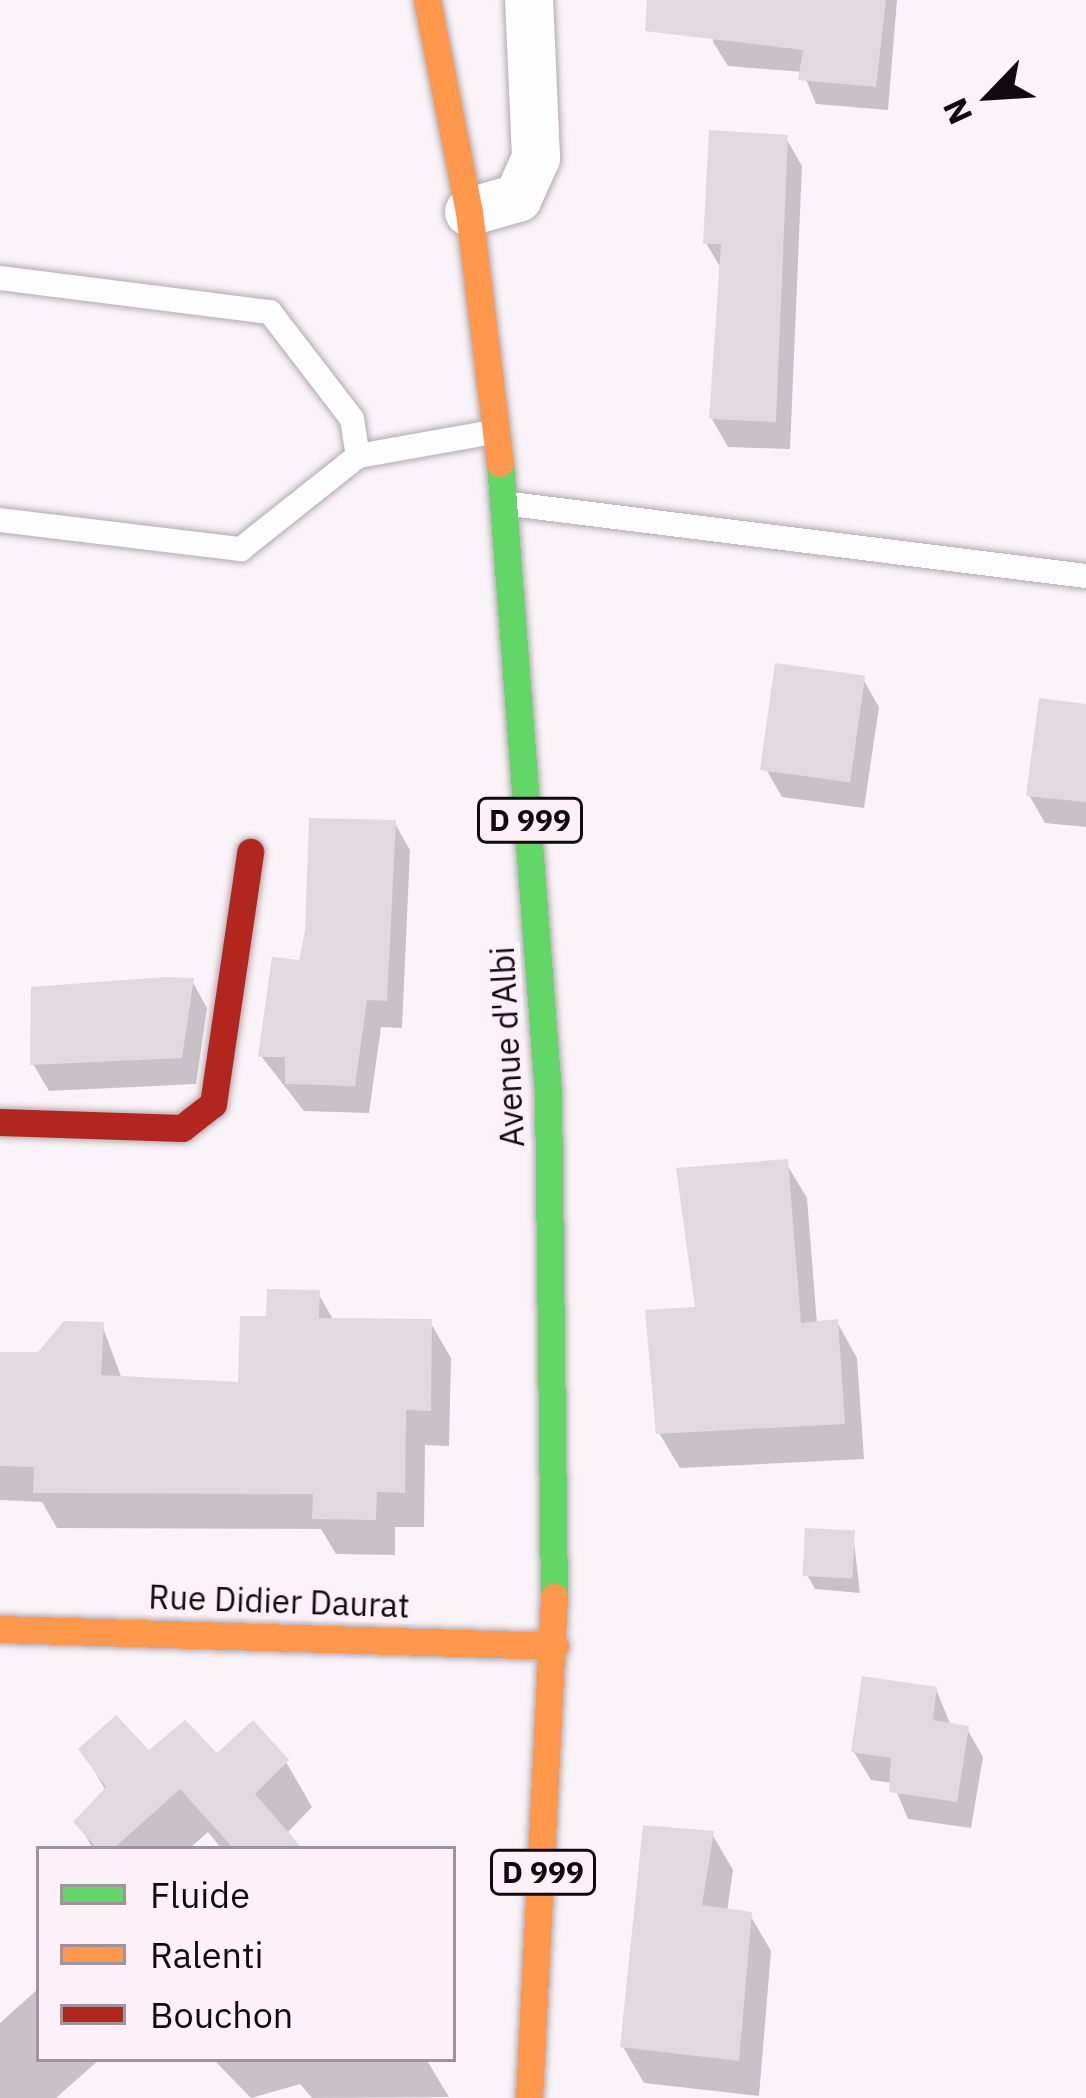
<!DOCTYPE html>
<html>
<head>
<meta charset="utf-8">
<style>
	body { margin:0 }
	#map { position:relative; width:1086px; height:2098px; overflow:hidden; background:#faf3f8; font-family:"IBM Plex Sans",sans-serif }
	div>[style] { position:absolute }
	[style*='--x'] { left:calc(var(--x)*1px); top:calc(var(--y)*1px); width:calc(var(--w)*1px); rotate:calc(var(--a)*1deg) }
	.shadow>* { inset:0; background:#0003 }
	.building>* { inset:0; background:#e1d9de; transform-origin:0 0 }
	.roads { filter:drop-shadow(0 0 3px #b1aaaf) drop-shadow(0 0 3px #b1aaaf) }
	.lane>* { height:24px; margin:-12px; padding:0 12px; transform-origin:12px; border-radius:12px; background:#fefdfe }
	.street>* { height:48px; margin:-24px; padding:0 24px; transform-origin:24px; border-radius:24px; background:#fefdfe }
	.fast>* { height:27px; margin:-13.5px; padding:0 13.5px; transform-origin:13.5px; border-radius:13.5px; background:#63d668 }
	.slow>* { height:27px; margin:-13.5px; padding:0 13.5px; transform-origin:13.5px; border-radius:13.5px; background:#ff974d }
	.jam>* { height:27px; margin:-13.5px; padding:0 13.5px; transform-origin:13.5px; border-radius:13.5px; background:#b3261e }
	span { translate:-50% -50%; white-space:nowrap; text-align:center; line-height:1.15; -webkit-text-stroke:12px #fdf0f9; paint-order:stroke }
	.shield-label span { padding:3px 9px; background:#fdf0f9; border:3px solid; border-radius:9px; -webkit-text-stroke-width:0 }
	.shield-label { font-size:30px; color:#110a0e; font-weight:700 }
	.street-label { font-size:33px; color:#110a0e }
	.legend { position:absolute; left:36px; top:1846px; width:420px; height:216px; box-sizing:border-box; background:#fdf0f9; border:3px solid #9f949b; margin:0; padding:15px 21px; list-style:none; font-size:36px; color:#110a0e }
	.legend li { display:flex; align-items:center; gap:24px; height:60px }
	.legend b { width:60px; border:3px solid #9f949b }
	.north { position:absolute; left:930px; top:36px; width:120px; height:120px; -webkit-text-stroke:9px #fdf0f9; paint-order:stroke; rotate:245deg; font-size:33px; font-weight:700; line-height:48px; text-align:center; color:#110a0e }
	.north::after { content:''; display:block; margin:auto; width:42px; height:54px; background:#110a0e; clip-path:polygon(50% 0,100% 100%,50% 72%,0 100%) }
</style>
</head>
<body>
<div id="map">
	<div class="shadow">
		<div style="clip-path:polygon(717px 0,897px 0,888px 110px,816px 104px,803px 72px,728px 66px,713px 42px)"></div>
		<div style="clip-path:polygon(786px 138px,802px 166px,790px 449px,728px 447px,712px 419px,722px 270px,706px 243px)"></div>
		<div style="clip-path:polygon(863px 679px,879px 707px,864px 808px,782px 797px,766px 769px)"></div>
		<div style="clip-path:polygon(1086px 707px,1086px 827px,1045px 823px,1029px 795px)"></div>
		<div style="clip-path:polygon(394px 822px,410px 850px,402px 1028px,381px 1027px,369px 1113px,304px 1111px,261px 1056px,301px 963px)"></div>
		<div style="clip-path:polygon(192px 981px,207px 1008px,196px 1084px,49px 1091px,33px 1064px)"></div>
		<div style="clip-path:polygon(786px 1163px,807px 1198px,817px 1324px,837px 1322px,857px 1358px,864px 1459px,680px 1468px,659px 1433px,698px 1310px)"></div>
		<div style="clip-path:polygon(318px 1293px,334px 1321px,430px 1322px,451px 1358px,449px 1446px,425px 1445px,424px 1527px,395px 1527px,395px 1555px,336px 1554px,321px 1529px,57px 1528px,42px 1502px,0 1500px,0 1355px,40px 1355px,102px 1325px,122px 1379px,241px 1385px,269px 1319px)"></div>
		<div style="clip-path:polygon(853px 1534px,860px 1593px,815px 1589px,807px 1575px)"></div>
		<div style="clip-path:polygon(936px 1689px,951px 1726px,967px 1729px,983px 1757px,971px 1828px,908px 1819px,893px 1783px,871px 1780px,854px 1752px)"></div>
		<div style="clip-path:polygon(82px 1750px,286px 1762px,312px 1807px,286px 1834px,294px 1849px,222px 1849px,208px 1832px,189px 1849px,93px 1849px,77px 1821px,106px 1791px)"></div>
		<div style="clip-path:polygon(712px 1834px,733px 1870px,727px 1912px,750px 1915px,771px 1951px,759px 2096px,644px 2083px,623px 2047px)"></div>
		<div style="clip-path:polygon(39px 1988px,39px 2059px,100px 2059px,56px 2098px,0 2098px,0 2023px)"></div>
		<div style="clip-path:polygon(213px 2059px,426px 2059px,449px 2097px,312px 2098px,300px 2084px,251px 2098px)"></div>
	</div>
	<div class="building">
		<div style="clip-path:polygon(647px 0,886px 0,876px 87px,798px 80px,803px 50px,645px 31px)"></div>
		<div style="clip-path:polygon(709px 130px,788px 135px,776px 422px,709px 419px,721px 244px,703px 244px)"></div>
		<div style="left:775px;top:663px;width:91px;height:108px;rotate:8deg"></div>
		<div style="clip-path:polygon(1039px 698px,1086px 704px,1086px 802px,1026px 796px)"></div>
		<div style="clip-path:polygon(309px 818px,396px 820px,387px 1001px,367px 1000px,355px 1086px,285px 1084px,285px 1057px,258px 1057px,272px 957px,299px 960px,305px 931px)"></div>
		<div style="clip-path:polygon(165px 977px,194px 978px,182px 1058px,30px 1065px,31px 987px)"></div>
		<div style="clip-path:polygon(788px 1159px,801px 1323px,838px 1319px,845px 1424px,656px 1434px,645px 1310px,695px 1307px,676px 1168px)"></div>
		<div style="clip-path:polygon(267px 1289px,320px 1290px,319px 1318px,432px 1319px,431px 1411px,406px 1410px,405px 1493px,377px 1492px,376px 1520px,312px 1519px,313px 1494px,33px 1493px,34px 1467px,0 1466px,0 1352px,38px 1352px,64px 1321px,104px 1322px,101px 1375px,238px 1382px,240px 1316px,266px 1316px)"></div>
		<div style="left:805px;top:1528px;width:50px;height:48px;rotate:3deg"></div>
		<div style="clip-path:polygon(862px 1676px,937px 1687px,933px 1720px,969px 1726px,957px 1802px,889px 1792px,891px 1758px,851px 1752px)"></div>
		<div style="clip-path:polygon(116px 1715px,149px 1750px,185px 1720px,217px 1753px,253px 1720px,289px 1760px,255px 1794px,303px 1849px,234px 1849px,180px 1789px,113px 1849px,98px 1849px,73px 1822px,106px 1787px,78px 1749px)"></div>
		<div style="clip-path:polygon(643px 1825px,714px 1831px,702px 1905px,752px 1912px,739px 2061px,620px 2047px)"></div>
	</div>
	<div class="roads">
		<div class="lane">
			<div style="--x:0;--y:278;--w:272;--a:7.2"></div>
			<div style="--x:270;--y:312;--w:135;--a:52.5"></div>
			<div style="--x:352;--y:419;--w:37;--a:81"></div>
			<div style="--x:511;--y:504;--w:579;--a:7.14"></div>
			<div style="--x:0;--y:520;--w:243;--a:6.9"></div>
			<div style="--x:241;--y:549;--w:149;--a:-38.5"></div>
			<div style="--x:358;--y:456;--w:137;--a:-10.1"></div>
		</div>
		<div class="street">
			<div style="--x:469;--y:212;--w:51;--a:-15.9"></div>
			<div style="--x:518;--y:198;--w:44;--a:-65.8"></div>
			<div style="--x:536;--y:158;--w:158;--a:-92.5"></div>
		</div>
		<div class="fast">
			<div style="--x:500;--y:463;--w:631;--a:85.64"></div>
			<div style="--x:548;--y:1092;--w:505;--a:89.32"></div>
		</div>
		<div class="slow">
			<div style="--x:427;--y:0;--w:216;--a:78.8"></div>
			<div style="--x:469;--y:212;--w:253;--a:83"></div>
			<div style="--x:0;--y:1629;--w:555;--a:1.75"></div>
			<div style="--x:529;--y:2098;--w:502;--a:-87.14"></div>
		</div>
		<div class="jam">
			<div style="--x:0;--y:1122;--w:182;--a:1.9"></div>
			<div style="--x:182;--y:1128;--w:39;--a:-38"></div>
			<div style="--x:213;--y:1104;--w:255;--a:-81.6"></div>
		</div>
	</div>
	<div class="shield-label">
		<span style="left:530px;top:820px">D 999</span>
		<span style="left:543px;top:1872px">D 999</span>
	</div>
	<div class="street-label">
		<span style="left:507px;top:1047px;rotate:-93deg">Avenue d'Albi</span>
		<span style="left:279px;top:1601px;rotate:2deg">Rue Didier Daurat</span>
	</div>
	<ul class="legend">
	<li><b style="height:15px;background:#63d668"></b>Fluide</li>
	<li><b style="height:15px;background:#ff974d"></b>Ralenti</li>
	<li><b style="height:15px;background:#b3261e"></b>Bouchon</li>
	</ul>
	<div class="north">N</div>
</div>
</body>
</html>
